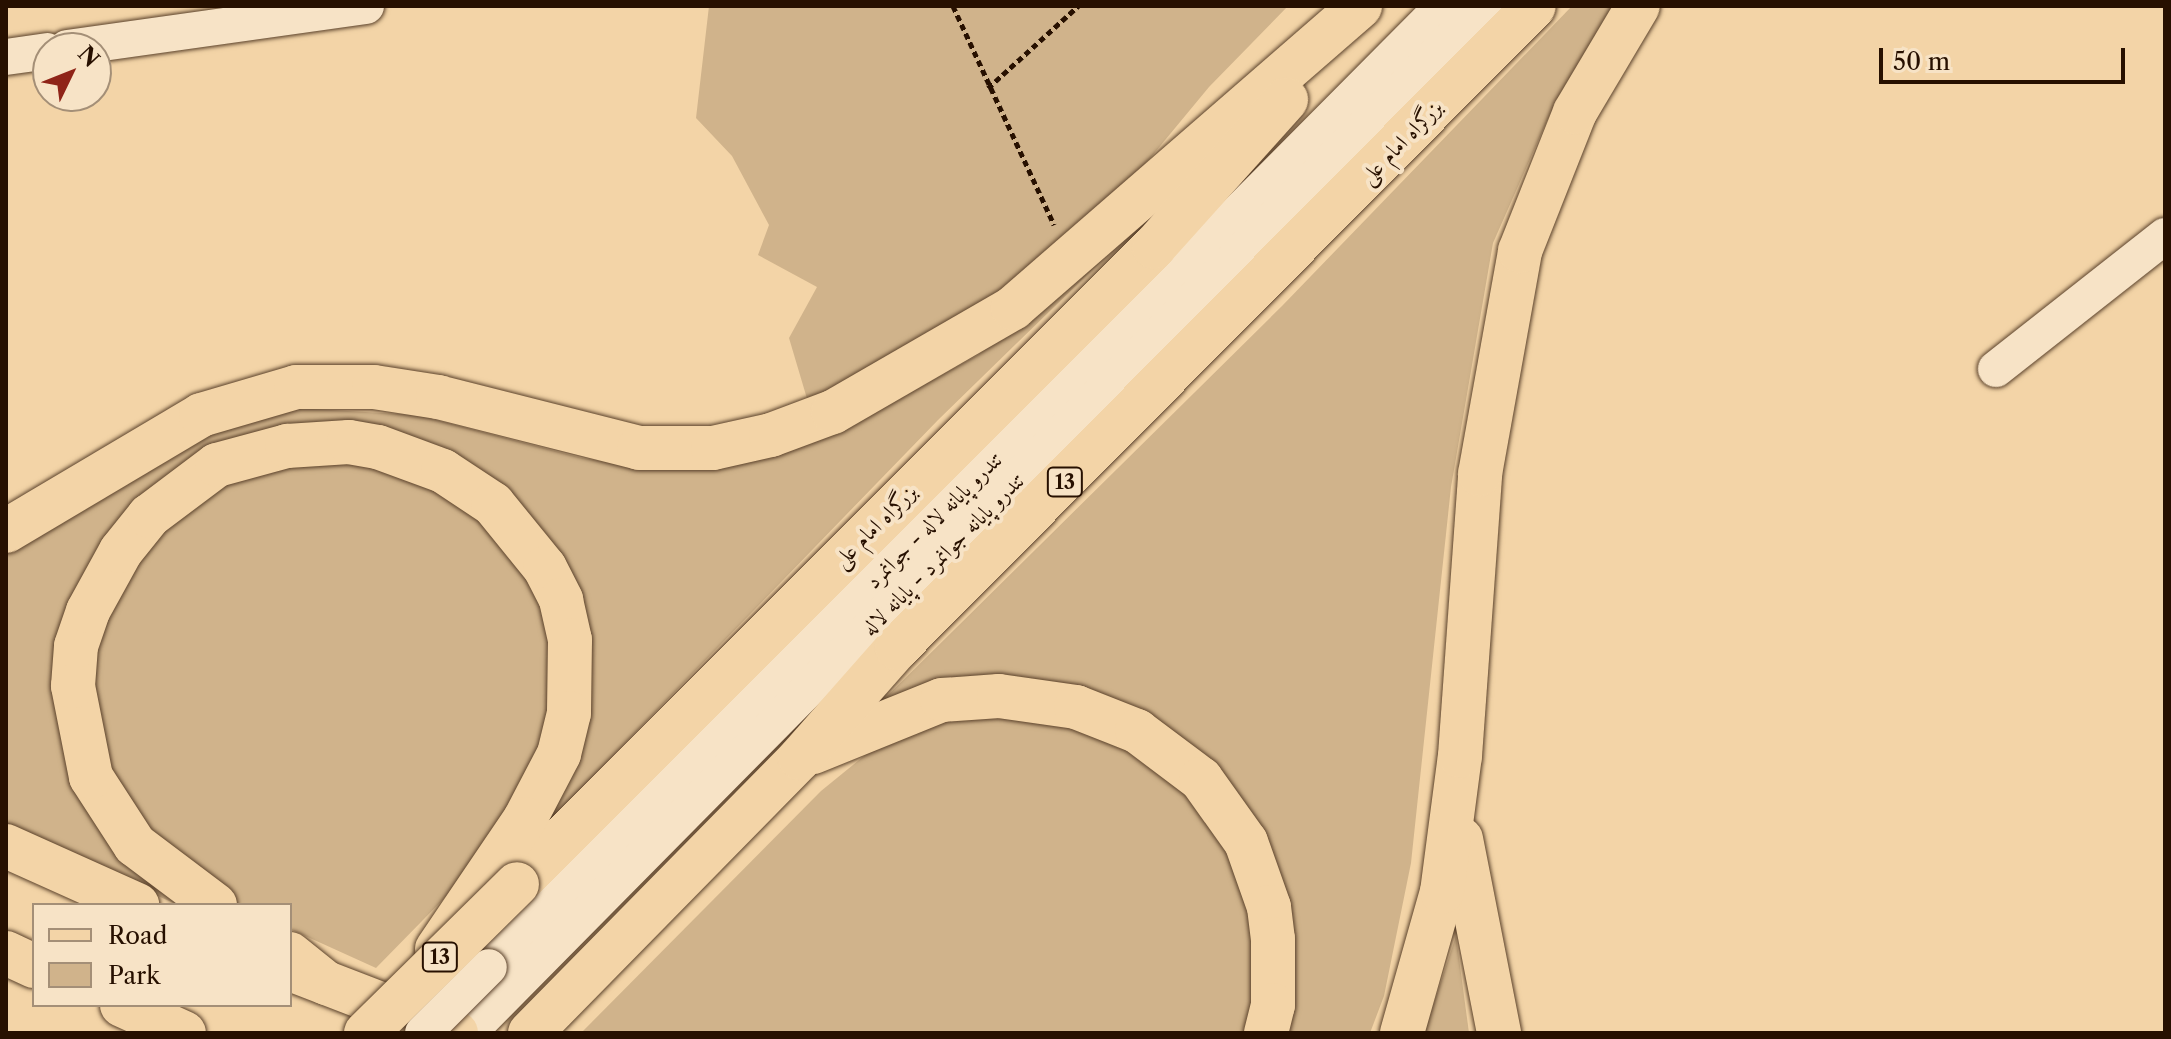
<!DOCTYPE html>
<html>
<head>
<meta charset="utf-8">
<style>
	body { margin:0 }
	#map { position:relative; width:2171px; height:1039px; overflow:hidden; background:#f3d4a7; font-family:"Libre Caslon Text",Amiri,serif }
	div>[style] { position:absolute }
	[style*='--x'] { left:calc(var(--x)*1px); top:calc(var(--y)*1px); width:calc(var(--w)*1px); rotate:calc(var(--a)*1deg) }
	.green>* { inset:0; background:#d0b38b }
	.path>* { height:5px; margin-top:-2.5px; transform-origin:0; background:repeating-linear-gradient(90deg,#271000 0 6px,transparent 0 10px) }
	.roads { filter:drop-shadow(0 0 2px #5a412a) drop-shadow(0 0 2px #5a412a) }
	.minor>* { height:36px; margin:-18px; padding:0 18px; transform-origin:18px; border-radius:18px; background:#f7e3c6 }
	.major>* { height:44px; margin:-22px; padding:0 22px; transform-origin:22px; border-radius:22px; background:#f3d4a7 }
	.highway>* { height:44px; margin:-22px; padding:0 22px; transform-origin:22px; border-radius:22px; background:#f3d4a7 }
	.bridges { filter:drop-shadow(0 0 2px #5a412a) drop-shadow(0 0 2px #5a412a) }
	.minor-bridge>* { height:36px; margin:-18px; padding:0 18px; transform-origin:18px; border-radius:18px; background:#f7e3c6 }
	.highway-bridge>* { height:44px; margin:-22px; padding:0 22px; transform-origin:22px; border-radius:22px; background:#f3d4a7 }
	span { translate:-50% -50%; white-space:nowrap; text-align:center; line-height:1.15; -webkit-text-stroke:8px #f7e3c6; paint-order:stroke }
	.shield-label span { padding:2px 6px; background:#f7e3c6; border:2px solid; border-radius:6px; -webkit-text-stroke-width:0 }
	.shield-label { font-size:20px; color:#271000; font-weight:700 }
	.street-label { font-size:22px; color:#271000 }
	.frame { position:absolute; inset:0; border:8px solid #271000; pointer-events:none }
	.legend { position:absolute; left:32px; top:903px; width:260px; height:104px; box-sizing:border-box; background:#f7e3c6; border:2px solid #a48f77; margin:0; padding:10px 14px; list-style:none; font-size:24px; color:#271000 }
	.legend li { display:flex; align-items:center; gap:16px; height:40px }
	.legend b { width:40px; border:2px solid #a48f77 }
	.north { position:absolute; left:32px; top:32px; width:80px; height:80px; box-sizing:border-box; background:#f7e3c6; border:2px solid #a48f77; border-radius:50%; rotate:47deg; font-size:22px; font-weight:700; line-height:32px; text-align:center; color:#271000 }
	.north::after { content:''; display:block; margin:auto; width:28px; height:36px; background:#8f2418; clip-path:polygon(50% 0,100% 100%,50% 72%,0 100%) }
	.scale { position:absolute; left:1879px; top:48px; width:246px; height:36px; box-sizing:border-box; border:4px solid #271000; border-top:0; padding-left:10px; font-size:24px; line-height:28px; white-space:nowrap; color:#271000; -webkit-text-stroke:6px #f7e3c6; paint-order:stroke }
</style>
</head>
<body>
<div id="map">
	<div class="green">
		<div style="clip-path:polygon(709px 6px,1288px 6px,1209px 87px,1137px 174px,995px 300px,808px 402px,789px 338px,817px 287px,758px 255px,769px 225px,732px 156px,696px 118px)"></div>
		<div style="clip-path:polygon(1572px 6px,1614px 6px,1550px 114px,1493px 243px,1451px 487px,1411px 863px,1384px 996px,1370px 1033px,1281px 1033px,1228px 783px,1185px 740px,1137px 710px,876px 707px,1282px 306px)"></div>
		<div style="clip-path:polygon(1132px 231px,938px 420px,507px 865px,578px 611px,415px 445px,168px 483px,63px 723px,199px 905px,178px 905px,6px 828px,6px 553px,208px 432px,296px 408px,417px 415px,582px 458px,639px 467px,862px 419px,978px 355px)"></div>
		<div style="clip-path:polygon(386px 461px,506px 532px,554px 626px,554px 725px,469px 873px,376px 968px,290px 929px,290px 905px,238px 905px,218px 895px,118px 805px,87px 652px,135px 549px,245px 467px)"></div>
		<div style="clip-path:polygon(963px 711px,1115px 731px,1210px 806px,1260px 929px,1250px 1033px,581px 1033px,821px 791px,875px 747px)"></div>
		<div style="clip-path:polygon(1456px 936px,1469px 1033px,1424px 1033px)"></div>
	</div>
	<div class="path">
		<div style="--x:953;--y:6;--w:241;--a:65.2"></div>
		<div style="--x:988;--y:88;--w:122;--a:-42.3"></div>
	</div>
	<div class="roads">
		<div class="minor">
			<div style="--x:67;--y:48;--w:302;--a:-8"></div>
			<div style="--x:6;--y:57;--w:42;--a:-8.1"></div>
			<div style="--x:1996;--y:369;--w:215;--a:-38.2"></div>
			<div style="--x:489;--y:967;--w:1354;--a:-45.21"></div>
			<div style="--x:468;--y:1033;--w:1445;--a:-45.31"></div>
		</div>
		<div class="major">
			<div style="--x:6;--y:846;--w:144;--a:24.2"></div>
			<div style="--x:290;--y:969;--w:178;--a:21.1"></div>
		</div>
		<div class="highway">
			<div style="--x:6;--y:531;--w:227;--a:-30.7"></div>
			<div style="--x:201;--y:415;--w:99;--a:-16.4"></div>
			<div style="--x:296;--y:387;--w:78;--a:0"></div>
			<div style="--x:374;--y:387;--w:65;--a:8.9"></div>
			<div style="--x:438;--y:397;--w:207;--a:14.2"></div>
			<div style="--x:639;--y:448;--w:74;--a:0"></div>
			<div style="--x:713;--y:448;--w:59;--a:-12.6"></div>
			<div style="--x:771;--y:435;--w:66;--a:-20.4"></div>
			<div style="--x:833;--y:412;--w:208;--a:-30"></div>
			<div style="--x:1013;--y:308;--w:460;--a:-41"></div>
			<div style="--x:813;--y:752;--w:139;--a:-22"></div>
			<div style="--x:942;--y:700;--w:57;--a:-4"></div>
			<div style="--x:999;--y:696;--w:78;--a:8.1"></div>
			<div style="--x:1076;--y:707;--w:66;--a:21.5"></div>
			<div style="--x:1137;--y:731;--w:80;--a:36.9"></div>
			<div style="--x:1201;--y:779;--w:77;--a:54.5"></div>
			<div style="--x:1246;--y:842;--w:69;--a:70.5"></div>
			<div style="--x:1269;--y:907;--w:32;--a:83"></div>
			<div style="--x:1273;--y:939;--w:66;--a:90"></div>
			<div style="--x:1273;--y:1005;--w:29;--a:104"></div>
			<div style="--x:1461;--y:839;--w:198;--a:78.9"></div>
			<div style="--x:517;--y:884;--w:901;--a:-45"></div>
			<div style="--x:1154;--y:247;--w:198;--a:-48.1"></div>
			<div style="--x:215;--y:905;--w:100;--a:-143.1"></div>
			<div style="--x:135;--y:845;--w:81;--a:-122.9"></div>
			<div style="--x:91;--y:777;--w:93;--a:-101.2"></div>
			<div style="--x:73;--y:686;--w:40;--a:-85.7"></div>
			<div style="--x:76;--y:646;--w:37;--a:-71"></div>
			<div style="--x:88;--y:611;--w:68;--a:-61.2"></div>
			<div style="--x:121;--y:551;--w:45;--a:-51.3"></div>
			<div style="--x:149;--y:516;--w:85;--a:-36.9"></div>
			<div style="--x:217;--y:465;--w:73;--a:-15.2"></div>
			<div style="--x:287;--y:446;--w:62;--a:-3.7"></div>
			<div style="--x:349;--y:442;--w:29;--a:10"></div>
			<div style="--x:378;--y:447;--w:69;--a:20.3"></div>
			<div style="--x:443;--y:471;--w:60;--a:33.4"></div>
			<div style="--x:493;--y:504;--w:82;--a:50.9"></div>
			<div style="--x:545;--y:568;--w:36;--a:63"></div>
			<div style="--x:561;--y:600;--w:41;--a:77.3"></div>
			<div style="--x:570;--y:640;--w:73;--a:90.8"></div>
			<div style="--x:569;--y:713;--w:42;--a:103.7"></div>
			<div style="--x:559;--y:754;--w:73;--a:117.6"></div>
			<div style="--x:525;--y:819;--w:157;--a:124.1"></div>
			<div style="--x:6;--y:953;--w:31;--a:25"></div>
			<div style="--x:290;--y:954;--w:46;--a:38.9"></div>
			<div style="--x:122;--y:1005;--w:68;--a:24.3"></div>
			<div style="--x:530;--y:1033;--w:385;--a:-45.5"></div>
			<div style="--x:800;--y:758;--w:147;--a:-48.6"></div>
			<div style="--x:897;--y:648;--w:904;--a:-45.22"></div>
			<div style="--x:1402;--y:1033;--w:147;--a:-74.2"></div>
			<div style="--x:1442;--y:892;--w:137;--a:-82.5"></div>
			<div style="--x:1460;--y:756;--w:283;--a:-85.9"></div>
			<div style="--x:1480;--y:474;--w:227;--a:-79.8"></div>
			<div style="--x:1520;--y:251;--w:149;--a:-68.4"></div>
			<div style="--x:1575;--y:112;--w:123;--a:-59.3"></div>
		</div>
	</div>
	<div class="bridges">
		<div class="minor-bridge">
			<div style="--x:423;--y:1033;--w:93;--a:-45"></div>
		</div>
		<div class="highway-bridge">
			<div style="--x:366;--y:1033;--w:212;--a:-44.6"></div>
		</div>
	</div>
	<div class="shield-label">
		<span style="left:1065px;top:482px">13</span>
		<span style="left:440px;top:957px">13</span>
	</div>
	<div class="street-label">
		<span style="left:1401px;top:142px;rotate:-46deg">بزرگراه امام علی</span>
		<span style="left:934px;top:520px;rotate:-45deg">تندرو پایانه لاله - جوانمرد</span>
		<span style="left:875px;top:526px;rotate:-45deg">بزرگراه امام علی</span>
		<span style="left:943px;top:554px;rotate:-45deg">تندرو پایانه جوانمرد - پایانه لاله</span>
	</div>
	<div class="frame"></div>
	<ul class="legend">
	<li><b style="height:10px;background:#f3d4a7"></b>Road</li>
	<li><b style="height:22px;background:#d0b38b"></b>Park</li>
	</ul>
	<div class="north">N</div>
	<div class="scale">50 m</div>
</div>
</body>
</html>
